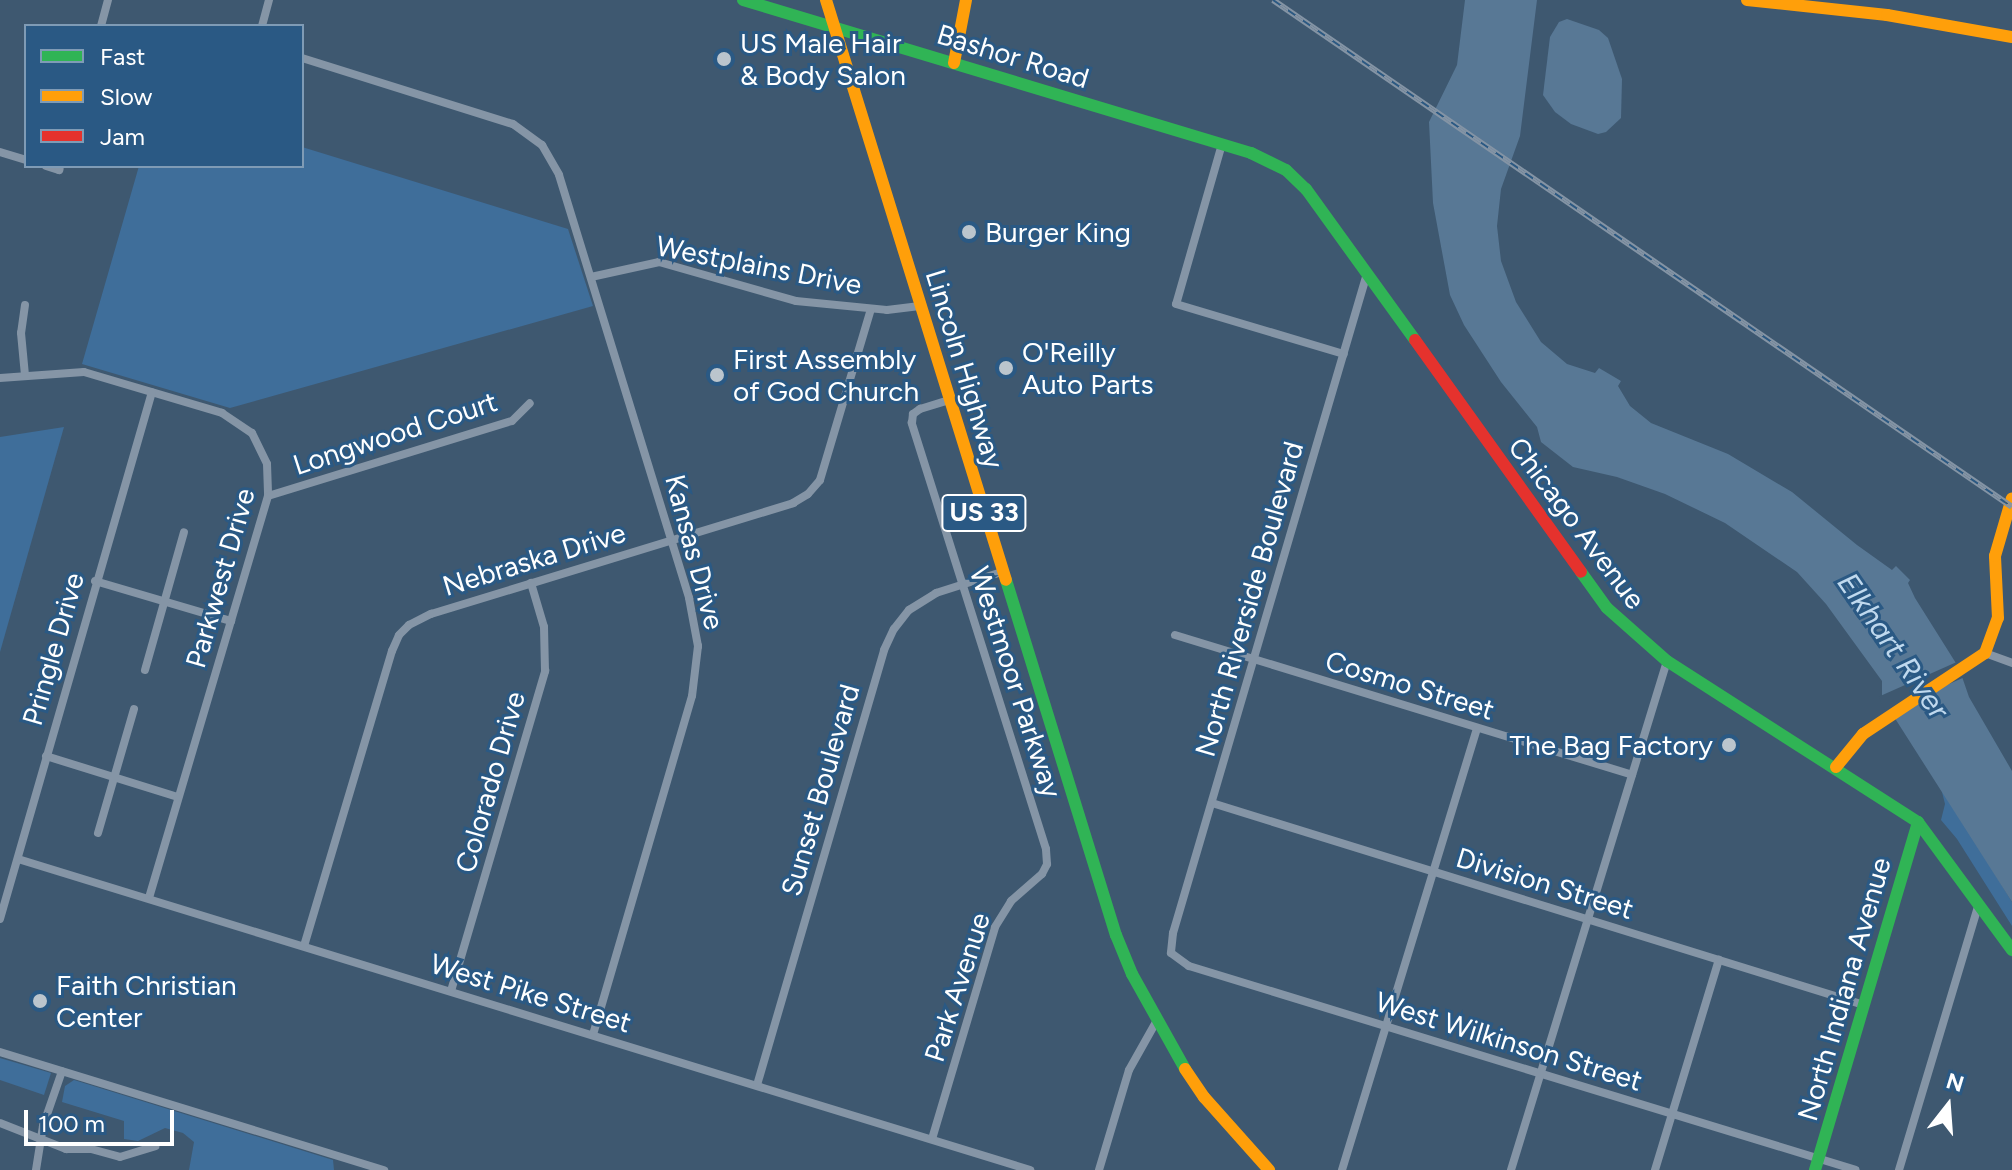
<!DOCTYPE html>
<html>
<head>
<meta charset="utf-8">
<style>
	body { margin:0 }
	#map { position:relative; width:2012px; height:1170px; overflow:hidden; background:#3e5870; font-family:Figtree,sans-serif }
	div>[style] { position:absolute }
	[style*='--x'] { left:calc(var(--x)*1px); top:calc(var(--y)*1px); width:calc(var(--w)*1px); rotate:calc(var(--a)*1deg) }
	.green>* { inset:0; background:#3f6e9a }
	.water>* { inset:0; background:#587895 }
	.pier>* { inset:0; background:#3e5870; transform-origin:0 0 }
	.street>* { height:8px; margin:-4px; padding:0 4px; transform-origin:4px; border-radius:4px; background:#8595a6 }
	.fast>* { height:12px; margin:-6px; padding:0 6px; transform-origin:6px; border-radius:6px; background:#30b455 }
	.slow>* { height:12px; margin:-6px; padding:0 6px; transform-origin:6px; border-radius:6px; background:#ff9f0a }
	.jam>* { height:12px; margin:-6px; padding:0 6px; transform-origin:6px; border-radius:6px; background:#e5322d }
	.rail>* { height:6px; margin-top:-3px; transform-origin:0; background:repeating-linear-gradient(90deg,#2a5984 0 9px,#8494a5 0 18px); box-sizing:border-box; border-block:2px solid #8494a5 }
	.dots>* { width:22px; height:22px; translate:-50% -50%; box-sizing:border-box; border:4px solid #2a5984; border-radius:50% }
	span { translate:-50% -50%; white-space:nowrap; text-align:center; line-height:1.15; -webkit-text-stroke:6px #2a5984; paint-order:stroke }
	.shield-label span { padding:2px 6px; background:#2a5984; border:2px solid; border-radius:6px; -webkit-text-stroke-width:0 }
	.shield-label { font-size:26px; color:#fff; font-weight:700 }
	.poi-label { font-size:28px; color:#fff }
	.left { translate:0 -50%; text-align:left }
	.right { translate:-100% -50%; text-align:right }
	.street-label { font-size:28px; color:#fff }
	.water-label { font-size:30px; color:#c0d9ee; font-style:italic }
	.legend { position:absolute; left:24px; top:24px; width:280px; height:144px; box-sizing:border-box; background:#2a5984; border:2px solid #7f9bb5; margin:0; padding:10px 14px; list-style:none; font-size:24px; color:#fff }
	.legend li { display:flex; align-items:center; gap:16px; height:40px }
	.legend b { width:40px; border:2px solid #7f9bb5 }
	.north { position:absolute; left:1908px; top:1066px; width:80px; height:80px; -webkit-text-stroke:6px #2a5984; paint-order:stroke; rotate:17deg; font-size:22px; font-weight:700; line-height:32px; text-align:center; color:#fff }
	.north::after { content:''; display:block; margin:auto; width:28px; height:36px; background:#fff; clip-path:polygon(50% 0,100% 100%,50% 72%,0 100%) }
	.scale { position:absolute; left:24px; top:1110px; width:150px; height:36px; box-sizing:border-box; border:4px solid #fff; border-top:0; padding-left:10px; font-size:24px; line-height:28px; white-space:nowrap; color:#fff; -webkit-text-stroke:6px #2a5984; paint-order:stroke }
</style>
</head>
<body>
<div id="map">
	<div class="green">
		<div style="clip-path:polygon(302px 147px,568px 229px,593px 306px,230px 408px,82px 364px,139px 166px,302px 166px)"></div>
		<div style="clip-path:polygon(64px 427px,0 652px,0 437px)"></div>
		<div style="clip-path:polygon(1940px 784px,2012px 902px,2012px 926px,1957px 839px,1941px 820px,1945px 804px)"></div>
		<div style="clip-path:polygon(0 1058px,51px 1073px,44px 1095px,0 1080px)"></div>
		<div style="clip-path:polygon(74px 1080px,333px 1160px,334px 1170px,189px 1170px,194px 1142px,183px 1133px,165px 1128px,138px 1141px,124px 1139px,124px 1121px,62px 1102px,65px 1086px)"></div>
	</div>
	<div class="water">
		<div style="clip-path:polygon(1465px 0,1537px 0,1520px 136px,1501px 189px,1497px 226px,1501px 261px,1516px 302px,1541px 342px,1567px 364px,1595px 373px,1599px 368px,1621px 381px,1618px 386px,1630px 406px,1651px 423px,1728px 454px,1792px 492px,1857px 545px,1892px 570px,1896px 566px,1910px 580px,1908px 583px,1915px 598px,1959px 668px,1969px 697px,2012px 771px,2012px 902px,1882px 698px,1882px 681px,1826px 604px,1797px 572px,1725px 523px,1665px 494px,1617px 477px,1573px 467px,1541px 442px,1537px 427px,1501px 382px,1464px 325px,1450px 295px,1433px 203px,1429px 122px,1457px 65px)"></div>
		<div style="clip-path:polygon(1567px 19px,1599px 30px,1608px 38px,1622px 79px,1621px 118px,1606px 132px,1598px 134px,1571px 124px,1555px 112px,1543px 95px,1550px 37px,1559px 22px)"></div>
	</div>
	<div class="pier">
		<div style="left:1959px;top:661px;width:17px;height:88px;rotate:66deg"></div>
	</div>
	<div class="street">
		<div style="--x:101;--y:26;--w:27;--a:-75"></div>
		<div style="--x:262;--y:26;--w:27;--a:-75"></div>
		<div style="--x:302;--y:58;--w:221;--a:17.4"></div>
		<div style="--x:513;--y:124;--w:36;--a:36"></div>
		<div style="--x:542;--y:145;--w:34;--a:60"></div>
		<div style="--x:559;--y:175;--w:443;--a:72.9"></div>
		<div style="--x:689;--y:598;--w:49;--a:79.4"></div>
		<div style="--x:698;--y:646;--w:50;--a:96.8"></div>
		<div style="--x:692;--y:696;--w:353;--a:106.3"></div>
		<div style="--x:1222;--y:144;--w:166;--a:106"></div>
		<div style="--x:1176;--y:304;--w:175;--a:16.6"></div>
		<div style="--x:0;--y:152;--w:27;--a:17"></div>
		<div style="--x:46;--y:166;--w:14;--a:17"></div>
		<div style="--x:59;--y:170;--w:4;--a:-76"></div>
		<div style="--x:591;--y:277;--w:70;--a:-12.4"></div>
		<div style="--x:659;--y:262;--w:142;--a:15.9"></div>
		<div style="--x:796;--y:301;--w:91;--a:5.6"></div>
		<div style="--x:887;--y:310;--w:33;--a:-7"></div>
		<div style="--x:1366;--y:277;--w:684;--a:106.39"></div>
		<div style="--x:1173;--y:933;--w:20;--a:96"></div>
		<div style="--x:1171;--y:953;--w:22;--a:36"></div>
		<div style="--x:1189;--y:966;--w:697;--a:17.01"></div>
		<div style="--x:25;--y:305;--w:28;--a:98"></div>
		<div style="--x:21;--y:333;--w:42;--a:84.6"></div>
		<div style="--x:0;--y:378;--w:84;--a:-4.1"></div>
		<div style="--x:84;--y:372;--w:144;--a:16.5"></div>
		<div style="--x:222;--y:413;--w:36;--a:34"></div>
		<div style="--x:252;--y:433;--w:34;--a:64"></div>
		<div style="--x:267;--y:464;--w:32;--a:88"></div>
		<div style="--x:268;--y:496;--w:419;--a:106.5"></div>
		<div style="--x:268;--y:496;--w:255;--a:-17.1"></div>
		<div style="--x:512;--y:421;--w:25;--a:-45"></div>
		<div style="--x:95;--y:581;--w:142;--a:16.4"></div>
		<div style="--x:1175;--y:635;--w:478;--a:17"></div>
		<div style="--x:1985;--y:653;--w:29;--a:20"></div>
		<div style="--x:145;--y:670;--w:143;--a:-74.2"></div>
		<div style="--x:46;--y:756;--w:138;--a:17.3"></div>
		<div style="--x:1212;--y:803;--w:683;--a:17.21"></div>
		<div style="--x:98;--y:833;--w:129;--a:-73.8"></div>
		<div style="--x:18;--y:859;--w:1059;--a:17.08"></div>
		<div style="--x:0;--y:919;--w:548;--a:-73.91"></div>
		<div style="--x:304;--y:946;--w:308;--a:-73.4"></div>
		<div style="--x:392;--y:651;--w:17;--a:-66"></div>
		<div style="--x:399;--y:635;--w:14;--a:-45"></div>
		<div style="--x:409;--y:625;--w:25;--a:-27"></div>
		<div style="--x:431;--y:614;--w:379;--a:-17"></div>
		<div style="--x:793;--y:503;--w:17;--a:-31"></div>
		<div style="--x:808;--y:494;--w:18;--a:-49"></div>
		<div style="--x:820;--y:480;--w:178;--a:-73.4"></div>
		<div style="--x:451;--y:991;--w:334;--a:-73.6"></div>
		<div style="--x:545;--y:671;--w:44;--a:-91.3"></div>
		<div style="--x:544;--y:627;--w:46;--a:-106.5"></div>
		<div style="--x:0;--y:1052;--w:402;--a:17.1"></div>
		<div style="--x:757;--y:1085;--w:453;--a:-73.7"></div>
		<div style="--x:884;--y:650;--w:23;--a:-65"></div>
		<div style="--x:894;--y:629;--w:24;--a:-52"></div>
		<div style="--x:909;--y:610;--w:32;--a:-32"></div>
		<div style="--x:936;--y:593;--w:69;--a:-17.7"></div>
		<div style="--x:0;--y:1123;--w:71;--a:21.5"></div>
		<div style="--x:66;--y:1149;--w:25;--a:0"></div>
		<div style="--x:91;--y:1149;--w:30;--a:15"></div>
		<div style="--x:120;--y:1157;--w:37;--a:-17"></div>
		<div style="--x:932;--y:1139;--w:221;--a:-73.4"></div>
		<div style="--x:995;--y:927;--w:31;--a:-58"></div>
		<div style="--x:1011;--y:901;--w:41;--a:-41.1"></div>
		<div style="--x:1042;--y:874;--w:11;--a:-63"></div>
		<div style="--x:1047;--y:864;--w:15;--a:-94"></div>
		<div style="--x:1046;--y:849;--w:447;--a:-107.5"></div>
		<div style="--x:912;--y:423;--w:9;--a:-84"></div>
		<div style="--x:913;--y:414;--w:9;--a:-36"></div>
		<div style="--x:920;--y:409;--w:31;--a:-17"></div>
		<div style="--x:36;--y:1170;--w:45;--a:-81"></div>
		<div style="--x:43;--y:1126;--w:58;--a:-70.9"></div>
		<div style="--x:1099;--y:1170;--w:104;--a:-73.3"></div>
		<div style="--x:1129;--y:1070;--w:55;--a:-60.6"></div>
		<div style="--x:1342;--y:1170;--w:462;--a:-73"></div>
		<div style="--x:1511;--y:1170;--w:532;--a:-72.96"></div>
		<div style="--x:1655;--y:1170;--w:220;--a:-73.1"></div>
		<div style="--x:1899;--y:1170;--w:278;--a:-73.3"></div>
	</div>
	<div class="fast">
		<div style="--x:743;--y:0;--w:531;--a:16.76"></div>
		<div style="--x:1251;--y:153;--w:39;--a:26"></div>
		<div style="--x:1286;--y:170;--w:28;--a:44"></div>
		<div style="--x:1306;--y:189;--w:186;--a:54.2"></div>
		<div style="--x:1581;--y:572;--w:44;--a:54.2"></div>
		<div style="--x:1607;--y:608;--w:80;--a:41.5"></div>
		<div style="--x:1667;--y:661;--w:298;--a:32.7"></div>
		<div style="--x:1918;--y:822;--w:159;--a:53.7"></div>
		<div style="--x:1006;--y:580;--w:372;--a:72.8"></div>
		<div style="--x:1116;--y:935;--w:42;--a:67.7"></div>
		<div style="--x:1132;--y:974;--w:109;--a:60.8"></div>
		<div style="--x:1815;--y:1170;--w:363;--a:-73.5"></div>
	</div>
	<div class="slow">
		<div style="--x:826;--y:0;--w:607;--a:72.76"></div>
		<div style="--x:1747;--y:0;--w:141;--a:6.1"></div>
		<div style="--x:1887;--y:15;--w:127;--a:10"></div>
		<div style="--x:954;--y:63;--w:64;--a:-79.2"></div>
		<div style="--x:1836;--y:767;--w:43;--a:-50.7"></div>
		<div style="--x:1863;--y:734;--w:146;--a:-33.6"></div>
		<div style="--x:1985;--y:653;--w:37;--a:-70"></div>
		<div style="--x:1998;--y:618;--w:62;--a:-92.8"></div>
		<div style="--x:1995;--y:556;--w:60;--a:-73.7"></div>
		<div style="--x:1185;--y:1069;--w:34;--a:56"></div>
		<div style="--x:1204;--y:1097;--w:98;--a:48.3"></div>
	</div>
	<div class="jam">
		<div style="--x:1415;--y:340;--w:285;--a:54.4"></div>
	</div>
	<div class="rail">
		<div style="--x:1273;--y:0;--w:896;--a:34.45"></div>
	</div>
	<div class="dots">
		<div style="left:724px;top:59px;background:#bbc5cd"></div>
		<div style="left:969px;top:232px;background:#bbc5cd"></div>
		<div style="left:1006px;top:368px;background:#bbc5cd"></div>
		<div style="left:717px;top:375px;background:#bbc5cd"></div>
		<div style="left:1729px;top:745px;background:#bbc5cd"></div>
		<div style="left:40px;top:1001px;background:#bbc5cd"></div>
	</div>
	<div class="shield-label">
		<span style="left:984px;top:513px">US 33</span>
	</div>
	<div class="poi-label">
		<span class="left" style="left:740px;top:59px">US Male Hair<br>&amp; Body Salon</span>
		<span class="left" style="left:985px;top:232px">Burger King</span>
		<span class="left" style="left:1022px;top:368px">O'Reilly<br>Auto Parts</span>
		<span class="left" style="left:733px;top:375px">First Assembly<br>of God Church</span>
		<span class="right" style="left:1713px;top:745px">The Bag Factory</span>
		<span class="left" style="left:56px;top:1001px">Faith Christian<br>Center</span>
	</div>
	<div class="street-label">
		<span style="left:1013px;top:56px;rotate:17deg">Bashor Road</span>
		<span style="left:759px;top:265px;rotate:11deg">Westplains Drive</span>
		<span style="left:965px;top:369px;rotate:73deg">Lincoln Highway</span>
		<span style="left:395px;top:433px;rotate:-18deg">Longwood Court</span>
		<span style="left:1577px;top:523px;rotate:53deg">Chicago Avenue</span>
		<span style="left:695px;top:552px;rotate:75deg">Kansas Drive</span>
		<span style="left:534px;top:559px;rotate:-17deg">Nebraska Drive</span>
		<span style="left:220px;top:578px;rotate:-74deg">Parkwest Drive</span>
		<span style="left:1249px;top:599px;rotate:-74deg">North Riverside Boulevard</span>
		<span style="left:53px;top:649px;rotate:-74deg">Pringle Drive</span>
		<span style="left:1016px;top:682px;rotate:72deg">Westmoor Parkway</span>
		<span style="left:1410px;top:685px;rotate:17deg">Cosmo Street</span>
		<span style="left:490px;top:782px;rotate:-74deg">Colorado Drive</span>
		<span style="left:820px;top:790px;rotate:-74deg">Sunset Boulevard</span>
		<span style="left:1545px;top:883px;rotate:17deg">Division Street</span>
		<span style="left:957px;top:987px;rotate:-72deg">Park Avenue</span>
		<span style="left:1844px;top:989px;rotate:-74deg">North Indiana Avenue</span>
		<span style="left:531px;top:993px;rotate:17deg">West Pike Street</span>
		<span style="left:1509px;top:1041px;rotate:17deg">West Wilkinson Street</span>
	</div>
	<div class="water-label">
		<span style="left:1893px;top:646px;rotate:55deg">Elkhart River</span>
	</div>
	<ul class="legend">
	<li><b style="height:10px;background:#30b455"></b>Fast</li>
	<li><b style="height:10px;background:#ff9f0a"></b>Slow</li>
	<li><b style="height:10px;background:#e5322d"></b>Jam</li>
	</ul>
	<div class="north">N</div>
	<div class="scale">100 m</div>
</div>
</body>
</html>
